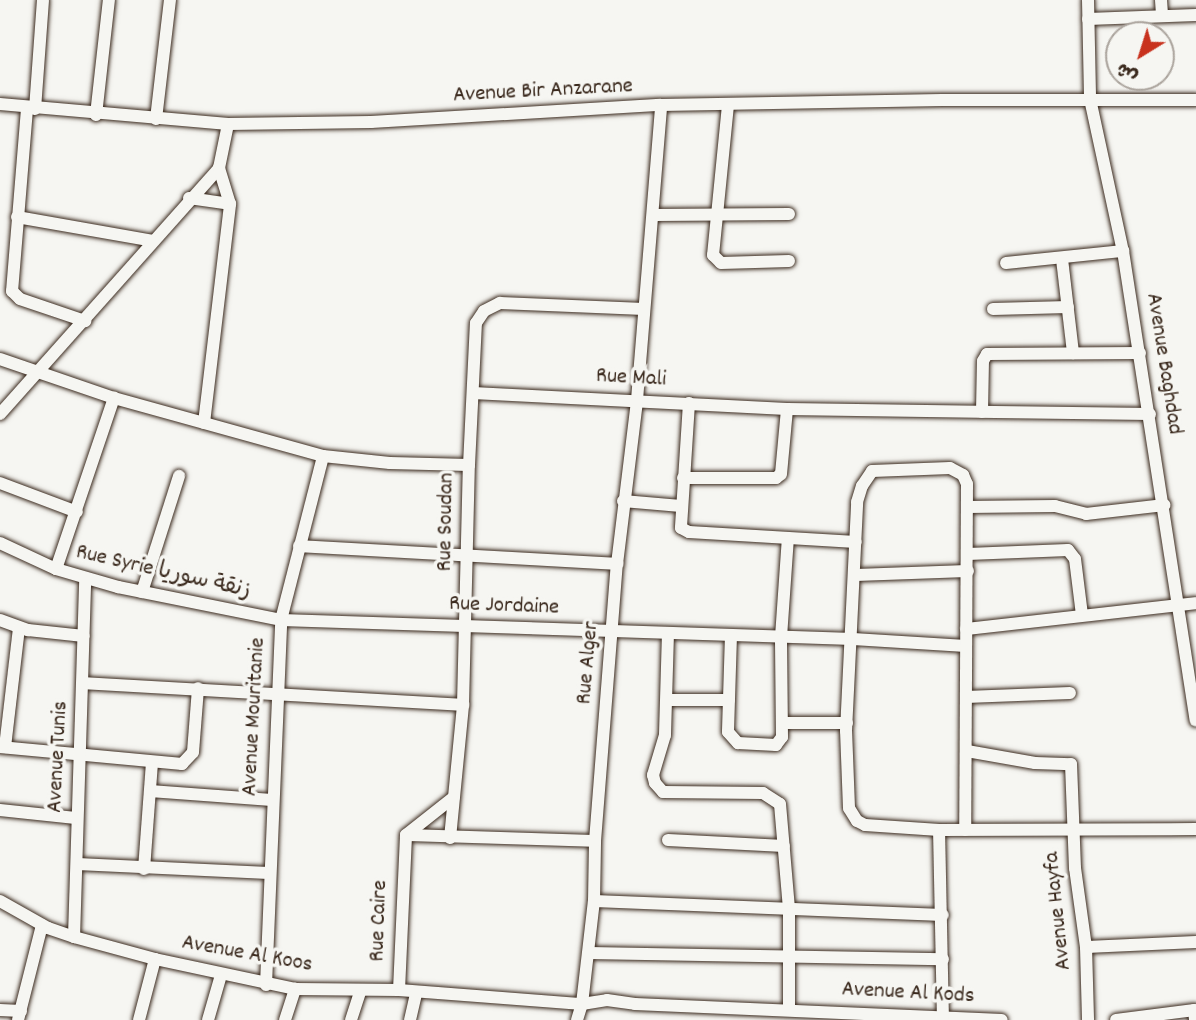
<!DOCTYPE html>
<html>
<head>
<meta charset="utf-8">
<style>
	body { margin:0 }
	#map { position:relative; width:1196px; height:1020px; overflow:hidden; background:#f6f6f2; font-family:Dekko,"Playpen Sans Arabic",sans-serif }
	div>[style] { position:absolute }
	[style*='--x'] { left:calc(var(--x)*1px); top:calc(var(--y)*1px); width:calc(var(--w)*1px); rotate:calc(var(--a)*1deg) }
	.roads { filter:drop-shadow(0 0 2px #3b2a1e) drop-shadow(0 0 2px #3b2a1e) }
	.street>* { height:12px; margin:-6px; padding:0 6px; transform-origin:6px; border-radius:6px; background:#f6f6f2 }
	span { translate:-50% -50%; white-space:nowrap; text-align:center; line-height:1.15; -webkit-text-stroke:7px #f6f6f2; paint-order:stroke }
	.street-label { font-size:23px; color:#3b2a1e }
	.north { position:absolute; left:1105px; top:21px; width:70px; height:70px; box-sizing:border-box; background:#f6f6f2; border:2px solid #aba49d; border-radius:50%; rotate:218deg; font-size:19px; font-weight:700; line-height:28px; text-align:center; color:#3b2a1e }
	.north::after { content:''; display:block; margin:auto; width:24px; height:32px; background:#c8321e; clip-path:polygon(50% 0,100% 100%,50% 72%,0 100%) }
</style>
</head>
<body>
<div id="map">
	<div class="roads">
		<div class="street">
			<div style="--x:1088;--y:0;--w:99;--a:88.8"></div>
			<div style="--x:1090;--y:99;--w:156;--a:77.8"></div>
			<div style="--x:1123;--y:251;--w:475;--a:81.2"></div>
			<div style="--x:1161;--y:0;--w:16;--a:86"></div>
			<div style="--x:1088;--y:19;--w:108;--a:-2.1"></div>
			<div style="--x:0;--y:104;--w:229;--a:5"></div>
			<div style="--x:228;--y:124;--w:143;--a:-0.8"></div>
			<div style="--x:371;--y:122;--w:290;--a:-3.4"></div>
			<div style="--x:661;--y:105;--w:281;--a:-1"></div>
			<div style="--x:942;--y:100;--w:254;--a:0"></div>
			<div style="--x:728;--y:105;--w:151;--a:95.7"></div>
			<div style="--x:713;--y:255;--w:11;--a:45"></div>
			<div style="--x:721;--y:263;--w:68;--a:-1.7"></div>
			<div style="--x:27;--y:109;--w:183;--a:94.7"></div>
			<div style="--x:12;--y:291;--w:11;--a:45"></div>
			<div style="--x:20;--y:299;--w:69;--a:18.7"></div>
			<div style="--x:35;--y:109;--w:109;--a:-85.8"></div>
			<div style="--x:96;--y:115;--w:116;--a:-83.6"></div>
			<div style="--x:156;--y:119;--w:120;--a:-83.3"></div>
			<div style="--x:189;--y:198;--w:41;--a:8.3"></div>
			<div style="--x:654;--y:215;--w:135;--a:-0.4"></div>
			<div style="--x:17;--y:217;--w:138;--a:10"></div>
			<div style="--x:1062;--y:259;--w:95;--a:83.3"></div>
			<div style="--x:1006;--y:263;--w:118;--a:-5.9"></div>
			<div style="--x:993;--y:309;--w:75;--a:-1.5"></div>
			<div style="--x:0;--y:359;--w:120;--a:18.9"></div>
			<div style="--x:114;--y:398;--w:217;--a:15.5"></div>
			<div style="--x:323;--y:456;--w:67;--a:6"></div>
			<div style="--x:390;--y:463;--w:79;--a:1.5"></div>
			<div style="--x:473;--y:393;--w:314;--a:2.9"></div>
			<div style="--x:787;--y:409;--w:363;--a:0.8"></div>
			<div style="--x:689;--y:403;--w:125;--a:93.7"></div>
			<div style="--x:681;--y:528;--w:9;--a:27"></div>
			<div style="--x:689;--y:532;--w:167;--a:3.4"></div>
			<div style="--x:982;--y:412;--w:51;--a:-88.9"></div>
			<div style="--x:983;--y:361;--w:8;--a:-60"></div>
			<div style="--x:987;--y:354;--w:153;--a:-0.4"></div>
			<div style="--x:0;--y:414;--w:329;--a:-48.3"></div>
			<div style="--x:219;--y:168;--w:45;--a:-78.4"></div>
			<div style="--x:204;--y:423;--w:221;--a:-83.2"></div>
			<div style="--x:230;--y:204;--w:38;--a:-107"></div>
			<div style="--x:683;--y:478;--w:93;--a:0"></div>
			<div style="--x:776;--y:478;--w:6;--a:-39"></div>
			<div style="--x:781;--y:474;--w:65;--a:-84.7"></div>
			<div style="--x:0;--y:483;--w:82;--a:20.6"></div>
			<div style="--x:623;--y:501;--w:58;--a:4.9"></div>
			<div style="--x:967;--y:507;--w:88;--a:-0.7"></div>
			<div style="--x:1055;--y:506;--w:32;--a:14"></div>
			<div style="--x:1086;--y:514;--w:79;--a:-6.6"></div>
			<div style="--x:0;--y:543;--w:62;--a:24.9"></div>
			<div style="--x:56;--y:569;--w:65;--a:16.2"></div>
			<div style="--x:118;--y:587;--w:166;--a:11.4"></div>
			<div style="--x:281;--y:620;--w:572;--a:1.9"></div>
			<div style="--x:853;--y:639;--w:113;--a:3.5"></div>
			<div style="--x:299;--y:546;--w:319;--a:3.2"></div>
			<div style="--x:968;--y:554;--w:100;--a:-2.3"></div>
			<div style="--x:1068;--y:550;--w:11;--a:52"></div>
			<div style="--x:1075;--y:559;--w:56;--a:82.9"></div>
			<div style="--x:56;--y:569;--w:181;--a:-71.3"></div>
			<div style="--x:855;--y:575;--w:113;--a:-2"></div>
			<div style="--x:142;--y:592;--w:122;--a:-72.3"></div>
			<div style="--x:0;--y:620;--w:30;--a:20"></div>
			<div style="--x:28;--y:630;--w:56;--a:6.1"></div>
			<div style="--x:966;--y:629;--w:231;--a:-6.4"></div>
			<div style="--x:668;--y:633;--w:102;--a:91.7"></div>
			<div style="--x:665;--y:735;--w:42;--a:106.7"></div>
			<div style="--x:653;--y:775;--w:8;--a:76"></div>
			<div style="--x:655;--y:783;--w:12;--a:48"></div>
			<div style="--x:663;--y:792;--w:100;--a:0.6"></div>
			<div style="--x:763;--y:793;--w:20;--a:33"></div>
			<div style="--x:780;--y:804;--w:105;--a:85.1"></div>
			<div style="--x:789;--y:909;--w:100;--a:90"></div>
			<div style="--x:731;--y:635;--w:97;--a:91.8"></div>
			<div style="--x:728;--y:732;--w:15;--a:48"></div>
			<div style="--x:738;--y:743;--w:38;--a:3"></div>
			<div style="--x:776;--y:745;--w:10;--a:-53"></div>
			<div style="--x:782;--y:737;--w:100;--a:-90.6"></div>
			<div style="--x:781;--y:637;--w:99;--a:-86"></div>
			<div style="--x:83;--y:683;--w:381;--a:3.3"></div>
			<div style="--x:966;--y:697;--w:104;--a:-2.2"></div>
			<div style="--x:667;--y:700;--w:62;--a:0"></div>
			<div style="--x:782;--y:723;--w:65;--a:0"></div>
			<div style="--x:0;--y:747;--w:183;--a:5.3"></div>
			<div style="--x:182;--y:764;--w:16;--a:-47"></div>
			<div style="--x:193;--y:752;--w:64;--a:-85.5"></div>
			<div style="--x:5;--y:747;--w:120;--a:-83.3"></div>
			<div style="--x:967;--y:751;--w:69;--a:10"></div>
			<div style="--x:1035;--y:763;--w:36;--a:2"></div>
			<div style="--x:1071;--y:764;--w:104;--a:87.8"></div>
			<div style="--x:1075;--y:868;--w:80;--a:82.1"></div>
			<div style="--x:1086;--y:947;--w:73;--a:88.4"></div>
			<div style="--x:150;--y:791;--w:122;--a:4.2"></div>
			<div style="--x:0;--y:810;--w:76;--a:6"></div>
			<div style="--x:939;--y:830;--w:257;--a:-0.2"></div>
			<div style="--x:406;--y:835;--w:61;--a:-38.4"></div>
			<div style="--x:450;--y:838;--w:134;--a:-84.4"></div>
			<div style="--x:463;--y:705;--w:240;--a:-88.6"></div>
			<div style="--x:469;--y:465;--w:142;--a:-87.2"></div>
			<div style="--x:476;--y:323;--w:14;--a:-56"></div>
			<div style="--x:484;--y:311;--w:18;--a:-27"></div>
			<div style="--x:500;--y:303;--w:144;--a:2.4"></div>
			<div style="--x:668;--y:840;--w:116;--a:3"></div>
			<div style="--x:78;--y:864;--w:190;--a:2.7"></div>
			<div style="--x:144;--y:869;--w:107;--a:-85.7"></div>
			<div style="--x:0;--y:901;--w:55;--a:29.4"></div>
			<div style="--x:48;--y:928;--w:28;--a:19"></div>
			<div style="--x:74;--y:937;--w:84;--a:15.2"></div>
			<div style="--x:155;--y:959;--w:143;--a:12.1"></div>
			<div style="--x:295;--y:989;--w:104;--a:0.6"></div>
			<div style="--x:399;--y:990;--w:184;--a:4.4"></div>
			<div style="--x:582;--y:1004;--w:25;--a:-9"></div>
			<div style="--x:607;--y:1000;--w:28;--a:8"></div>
			<div style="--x:635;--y:1004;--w:367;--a:2.5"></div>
			<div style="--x:594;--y:901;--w:349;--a:2.3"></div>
			<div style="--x:74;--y:937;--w:359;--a:-88.2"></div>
			<div style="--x:1086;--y:947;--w:110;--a:-2.6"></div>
			<div style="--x:589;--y:953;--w:354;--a:1"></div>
			<div style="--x:266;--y:985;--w:365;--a:-87.6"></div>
			<div style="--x:281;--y:620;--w:169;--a:-75.6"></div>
			<div style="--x:399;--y:990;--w:155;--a:-87.4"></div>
			<div style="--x:406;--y:835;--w:189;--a:1.8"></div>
			<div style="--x:0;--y:1010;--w:21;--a:3"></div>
			<div style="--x:18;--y:1020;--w:98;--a:-75.8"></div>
			<div style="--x:139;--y:1020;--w:63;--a:-75.3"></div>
			<div style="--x:208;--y:1020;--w:47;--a:-73.9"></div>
			<div style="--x:285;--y:1020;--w:33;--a:-72"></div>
			<div style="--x:351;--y:1020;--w:29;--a:-72"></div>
			<div style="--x:410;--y:1020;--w:28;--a:-77"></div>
			<div style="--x:577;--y:1020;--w:17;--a:-73"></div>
			<div style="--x:582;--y:1004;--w:104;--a:-83.4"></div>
			<div style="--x:594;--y:901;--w:60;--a:-89"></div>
			<div style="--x:595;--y:841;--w:278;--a:-85.5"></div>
			<div style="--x:617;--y:564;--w:165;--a:-83"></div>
			<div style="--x:637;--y:400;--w:296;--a:-85.3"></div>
			<div style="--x:943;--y:1020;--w:190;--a:-91.2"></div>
			<div style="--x:939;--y:830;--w:74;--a:-176.1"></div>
			<div style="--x:865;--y:825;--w:9;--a:-153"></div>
			<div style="--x:857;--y:821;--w:15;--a:-122"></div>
			<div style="--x:849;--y:808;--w:77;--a:-92.2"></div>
			<div style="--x:846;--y:731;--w:229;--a:-87.2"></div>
			<div style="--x:857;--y:502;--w:17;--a:-73"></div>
			<div style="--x:862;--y:486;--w:18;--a:-56"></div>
			<div style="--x:872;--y:471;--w:78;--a:-2.2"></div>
			<div style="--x:950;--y:468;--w:15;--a:28"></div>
			<div style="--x:963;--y:475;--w:10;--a:66"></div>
			<div style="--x:967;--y:484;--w:346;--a:90.3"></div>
			<div style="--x:1116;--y:1020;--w:79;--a:-7.3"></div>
			<div style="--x:1194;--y:1010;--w:10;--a:84"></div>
		</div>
	</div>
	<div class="street-label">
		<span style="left:543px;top:92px;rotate:-3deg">Avenue Bir Anzarane</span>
		<span style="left:1163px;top:364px;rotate:81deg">Avenue Baghdad</span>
		<span style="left:631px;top:379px;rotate:3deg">Rue Mali</span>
		<span style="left:447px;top:522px;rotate:-89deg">Rue Soudan</span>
		<span style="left:163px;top:573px;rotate:13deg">Rue Syrie زنقة سوريا</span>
		<span style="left:504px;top:607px;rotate:2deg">Rue Jordaine</span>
		<span style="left:589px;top:663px;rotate:-85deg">Rue Alger</span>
		<span style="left:255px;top:717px;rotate:-87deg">Avenue Mouritanie</span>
		<span style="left:59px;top:757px;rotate:-87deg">Avenue Tunis</span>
		<span style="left:1059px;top:911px;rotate:-96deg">Avenue Hayfa</span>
		<span style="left:380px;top:921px;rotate:-88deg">Rue Caire</span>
		<span style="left:247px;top:955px;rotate:10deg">Avenue Al Koos</span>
		<span style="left:908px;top:994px;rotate:3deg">Avenue Al Kods</span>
	</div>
	<div class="north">ش</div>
</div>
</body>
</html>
